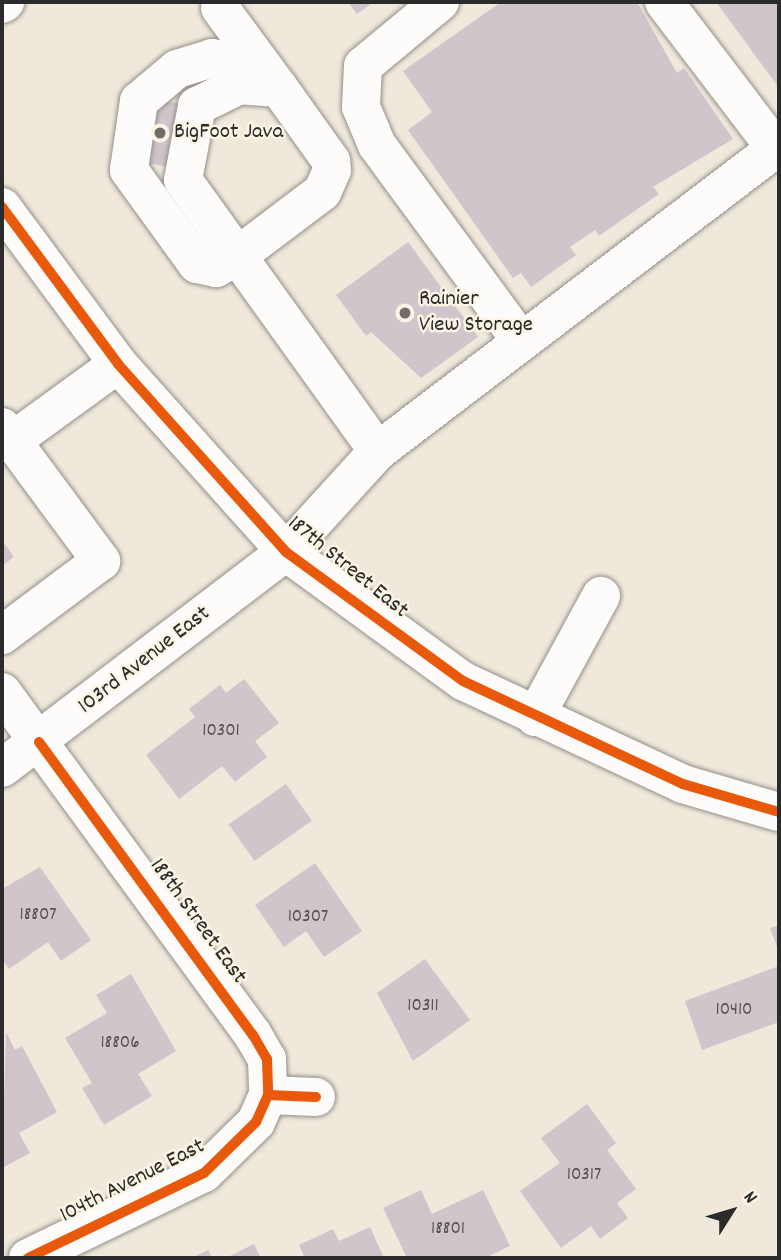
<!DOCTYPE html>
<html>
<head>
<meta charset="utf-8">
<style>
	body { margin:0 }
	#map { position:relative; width:781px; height:1260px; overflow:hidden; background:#efe8db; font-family:Dekko,sans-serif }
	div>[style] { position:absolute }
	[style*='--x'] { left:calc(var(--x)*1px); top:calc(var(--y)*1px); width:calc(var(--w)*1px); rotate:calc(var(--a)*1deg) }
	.building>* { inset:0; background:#d0c5ca; transform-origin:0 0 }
	.roads { filter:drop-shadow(0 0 2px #938f89) drop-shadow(0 0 2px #938f89) }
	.minor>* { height:38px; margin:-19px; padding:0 19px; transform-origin:19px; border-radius:19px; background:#fdfcfa }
	.major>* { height:38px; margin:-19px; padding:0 19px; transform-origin:19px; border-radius:19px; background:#fdfcfa }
	.cycleway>* { height:10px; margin:-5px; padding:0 5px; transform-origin:5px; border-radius:5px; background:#e8590c }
	.dots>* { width:19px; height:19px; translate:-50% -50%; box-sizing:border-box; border:4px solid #fcf5e5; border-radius:50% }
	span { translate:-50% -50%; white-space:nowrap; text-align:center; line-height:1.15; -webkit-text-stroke:5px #fcf5e5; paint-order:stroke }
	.number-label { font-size:19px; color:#545253 }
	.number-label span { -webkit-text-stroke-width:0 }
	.poi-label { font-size:23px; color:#2b2b2b }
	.left { translate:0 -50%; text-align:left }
	.street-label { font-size:23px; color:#2b2b2b }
	.frame { position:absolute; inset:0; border:4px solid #2b2b2b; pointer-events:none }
	.north { position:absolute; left:697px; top:1176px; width:70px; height:70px; -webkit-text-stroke:5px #fcf5e5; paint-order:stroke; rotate:53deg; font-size:19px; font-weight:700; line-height:28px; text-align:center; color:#2b2b2b }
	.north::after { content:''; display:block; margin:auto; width:24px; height:32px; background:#2b2b2b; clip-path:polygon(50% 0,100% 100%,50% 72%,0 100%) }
</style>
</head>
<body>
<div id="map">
	<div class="building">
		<div style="clip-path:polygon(348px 2px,374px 2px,357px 14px)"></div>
		<div style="clip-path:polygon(501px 2px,637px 2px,677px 73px,684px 68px,733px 139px,653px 187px,659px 194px,599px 236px,595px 230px,570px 247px,576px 255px,531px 287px,521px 273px,513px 278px,408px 130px,432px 112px,403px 71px)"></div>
		<div style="clip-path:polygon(716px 2px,779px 2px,779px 88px)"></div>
		<div style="left:148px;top:99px;width:34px;height:64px;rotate:8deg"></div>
		<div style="clip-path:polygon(408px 242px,478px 337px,421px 378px,371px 332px,366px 336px,336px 295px)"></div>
		<div style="clip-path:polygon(2px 540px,14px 557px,2px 566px)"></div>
		<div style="clip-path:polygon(244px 679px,279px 723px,255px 741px,267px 757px,235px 782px,222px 766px,179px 799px,146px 755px,195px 717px,189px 709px,220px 685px,226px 693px)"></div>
		<div style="left:286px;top:784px;width:45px;height:70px;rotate:55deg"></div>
		<div style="clip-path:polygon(315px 863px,362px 931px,324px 957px,306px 931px,284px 947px,255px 905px)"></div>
		<div style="clip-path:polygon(40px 867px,91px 940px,61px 961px,48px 942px,9px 969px,2px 959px,2px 889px)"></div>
		<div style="clip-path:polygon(779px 925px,779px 952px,770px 928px)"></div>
		<div style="clip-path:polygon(425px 959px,470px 1020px,413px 1061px,377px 993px)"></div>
		<div style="clip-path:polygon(779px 966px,779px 1022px,702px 1050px,685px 1001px)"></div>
		<div style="clip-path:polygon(131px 974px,176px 1051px,138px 1074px,152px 1096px,104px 1125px,82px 1088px,92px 1083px,65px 1038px,107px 1013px,96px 995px)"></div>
		<div style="clip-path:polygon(6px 1032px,15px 1050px,22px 1046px,57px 1112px,19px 1133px,30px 1153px,2px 1168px)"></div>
		<div style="clip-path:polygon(587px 1104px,616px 1143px,607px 1150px,636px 1189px,617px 1203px,628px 1218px,600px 1239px,591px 1226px,561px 1248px,520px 1191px,560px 1163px,541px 1138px)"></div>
		<div style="clip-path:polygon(421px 1190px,432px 1214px,483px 1190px,510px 1246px,485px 1258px,407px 1258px,383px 1208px)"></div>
		<div style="clip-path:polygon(370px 1227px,384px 1258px,298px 1258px,304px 1256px,299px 1245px,333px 1229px,339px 1241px)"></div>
		<div style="clip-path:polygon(254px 1244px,261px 1258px,226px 1258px)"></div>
		<div style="clip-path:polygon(208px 1250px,212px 1258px,191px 1258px)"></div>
	</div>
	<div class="roads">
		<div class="minor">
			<div style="--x:440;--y:2;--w:100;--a:140.3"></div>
			<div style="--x:363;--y:66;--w:41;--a:92.8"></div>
			<div style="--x:361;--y:107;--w:41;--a:67.2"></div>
			<div style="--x:377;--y:145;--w:242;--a:53.7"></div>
			<div style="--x:664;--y:2;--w:185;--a:52.7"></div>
			<div style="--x:220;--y:8;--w:99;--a:53.6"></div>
			<div style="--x:279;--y:88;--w:90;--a:54.5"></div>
			<div style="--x:331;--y:161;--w:9;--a:84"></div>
			<div style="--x:332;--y:170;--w:24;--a:114"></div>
			<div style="--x:322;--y:192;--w:108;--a:142.9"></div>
			<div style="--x:236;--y:257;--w:23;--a:151"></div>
			<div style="--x:216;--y:268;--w:19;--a:-168"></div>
			<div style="--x:197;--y:264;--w:116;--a:-125.9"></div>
			<div style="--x:129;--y:170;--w:70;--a:-81.8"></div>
			<div style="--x:139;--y:101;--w:50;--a:-40.1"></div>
			<div style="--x:177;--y:69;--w:37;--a:-17"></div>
			<div style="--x:212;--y:58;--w:34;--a:8"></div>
			<div style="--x:246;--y:63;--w:41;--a:37.1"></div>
			<div style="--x:279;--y:88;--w:39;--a:-176"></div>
			<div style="--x:240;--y:85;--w:48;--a:154"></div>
			<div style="--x:197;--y:106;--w:75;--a:100.7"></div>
			<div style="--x:183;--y:180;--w:334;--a:54.3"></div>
			<div style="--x:2;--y:207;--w:195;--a:53.5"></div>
			<div style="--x:118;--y:364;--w:252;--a:48.2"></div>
			<div style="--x:286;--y:552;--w:219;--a:36.1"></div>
			<div style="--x:463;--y:681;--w:243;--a:25.1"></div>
			<div style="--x:683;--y:784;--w:100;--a:16.3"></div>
			<div style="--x:2;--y:427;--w:167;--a:53.5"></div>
			<div style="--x:101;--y:561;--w:124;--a:143.2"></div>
			<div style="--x:12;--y:441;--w:131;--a:-36"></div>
			<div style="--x:2;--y:692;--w:425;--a:53.8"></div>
			<div style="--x:253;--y:1035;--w:28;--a:60"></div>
			<div style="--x:267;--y:1059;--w:36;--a:88"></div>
			<div style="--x:268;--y:1095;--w:48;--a:2.4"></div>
			<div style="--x:535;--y:717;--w:138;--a:-61.4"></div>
			<div style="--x:2;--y:768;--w:357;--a:-37.3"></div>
			<div style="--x:286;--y:552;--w:137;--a:-47.7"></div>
			<div style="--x:378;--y:451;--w:504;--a:-37.26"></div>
			<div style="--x:28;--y:1258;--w:195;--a:-25.8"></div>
			<div style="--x:204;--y:1173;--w:73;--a:-44.4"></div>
			<div style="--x:256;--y:1122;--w:30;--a:-66"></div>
		</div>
		<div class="major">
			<div style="--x:2;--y:4;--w:4;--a:-34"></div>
		</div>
	</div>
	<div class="cycleway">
		<div style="--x:2;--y:207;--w:195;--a:53.5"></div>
		<div style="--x:118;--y:364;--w:252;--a:48.2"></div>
		<div style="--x:286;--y:552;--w:219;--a:36.1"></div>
		<div style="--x:463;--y:681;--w:243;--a:25.1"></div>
		<div style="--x:683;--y:784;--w:100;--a:16.3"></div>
		<div style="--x:39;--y:742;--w:363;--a:53.9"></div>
		<div style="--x:253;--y:1035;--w:28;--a:60"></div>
		<div style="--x:267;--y:1059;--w:36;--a:88"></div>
		<div style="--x:268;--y:1095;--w:48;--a:2.4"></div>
		<div style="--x:28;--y:1258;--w:195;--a:-25.8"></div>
		<div style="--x:204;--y:1173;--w:73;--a:-44.4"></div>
		<div style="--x:256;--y:1122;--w:30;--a:-66"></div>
	</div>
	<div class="dots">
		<div style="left:160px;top:133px;background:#706d69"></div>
		<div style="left:405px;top:313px;background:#706d69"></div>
	</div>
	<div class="number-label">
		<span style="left:221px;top:732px">10301</span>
		<span style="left:38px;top:916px">18807</span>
		<span style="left:308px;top:918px">10307</span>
		<span style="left:423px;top:1007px">10311</span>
		<span style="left:734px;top:1011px">10410</span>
		<span style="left:120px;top:1044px">18806</span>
		<span style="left:584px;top:1176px">10317</span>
		<span style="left:448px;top:1230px">18801</span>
	</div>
	<div class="poi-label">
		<span class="left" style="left:174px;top:133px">BigFoot Java</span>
		<span class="left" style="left:419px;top:313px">Rainier<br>View Storage</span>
	</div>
	<div class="street-label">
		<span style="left:347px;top:568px;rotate:39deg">187th Street East</span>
		<span style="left:145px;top:661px;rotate:-38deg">103rd Avenue East</span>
		<span style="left:197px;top:922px;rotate:54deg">188th Street East</span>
		<span style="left:133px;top:1182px;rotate:-27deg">104th Avenue East</span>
	</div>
	<div class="frame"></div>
	<div class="north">N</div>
</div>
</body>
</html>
